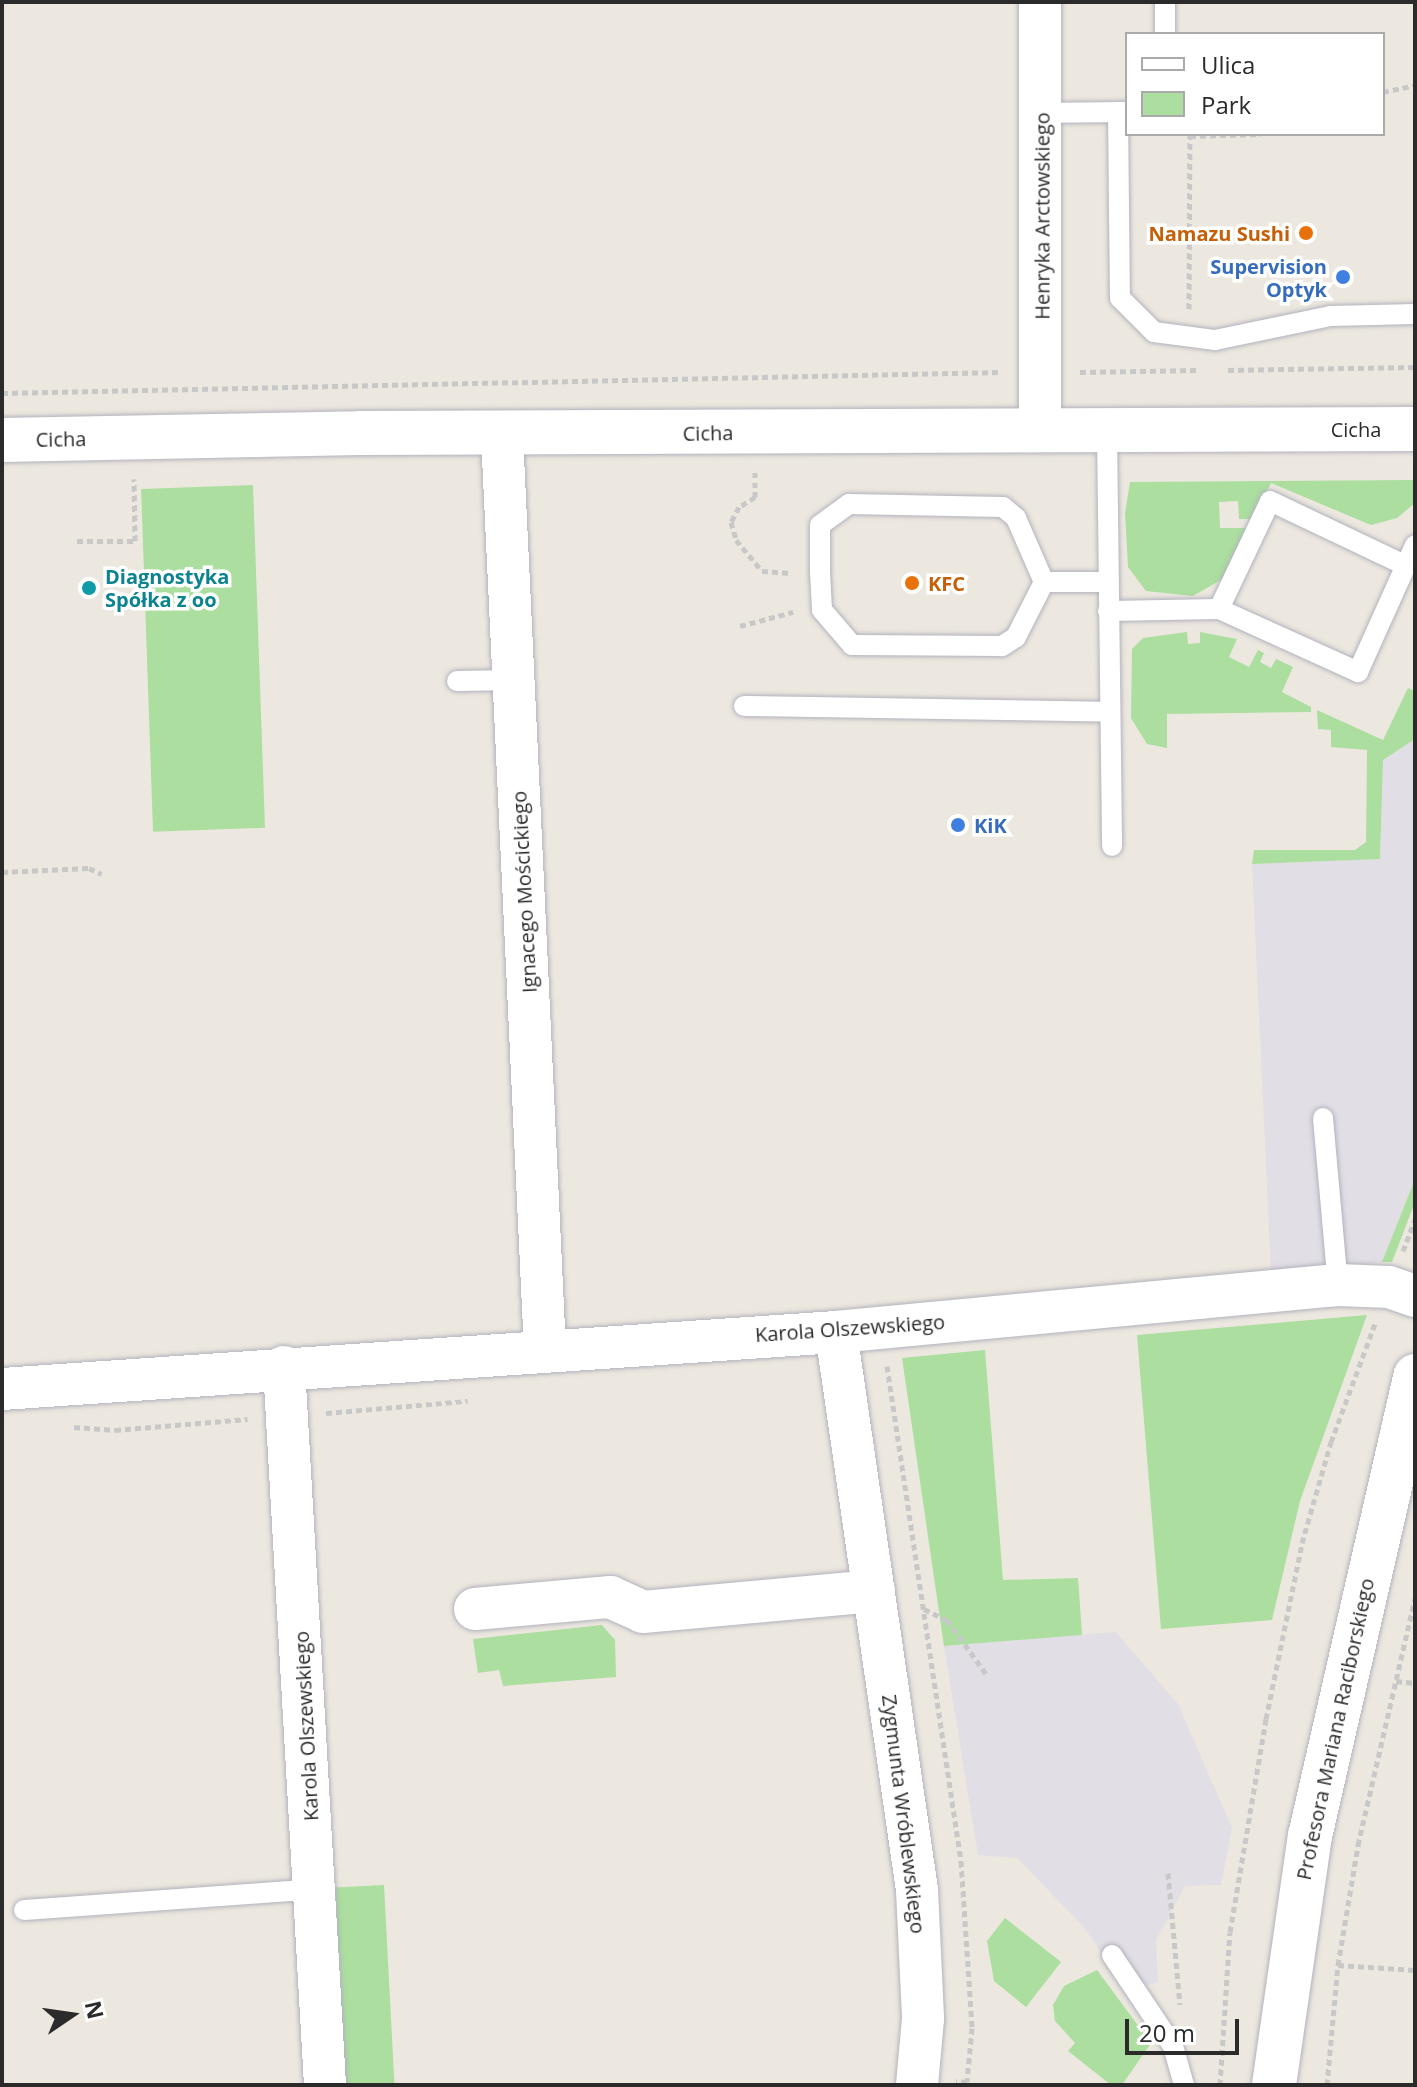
<!DOCTYPE html>
<html>
<head>
<meta charset="utf-8">
<style>
	body { margin:0 }
	#map { position:relative; width:1417px; height:2087px; overflow:hidden; background:#ece8df; font-family:"Open Sans",sans-serif }
	div>[style] { position:absolute }
	[style*='--x'] { left:calc(var(--x)*1px); top:calc(var(--y)*1px); width:calc(var(--w)*1px); rotate:calc(var(--a)*1deg) }
	.industrial>* { inset:0; background:#e1dee5 }
	.green>* { inset:0; background:#abde9f; transform-origin:0 0 }
	.path>* { height:5px; margin-top:-2.5px; transform-origin:0; background:repeating-linear-gradient(90deg,#c8c8c8 0 6px,transparent 0 10px) }
	.roads { filter:drop-shadow(0 0 2px #b2b2be) drop-shadow(0 0 2px #b2b2be) }
	.lane>* { height:20px; margin:-10px; padding:0 10px; transform-origin:10px; border-radius:10px; background:#fff }
	.street>* { height:42px; margin:-21px; padding:0 21px; transform-origin:21px; border-radius:21px; background:#fff }
	.secondary>* { height:44px; margin:-22px; padding:0 22px; transform-origin:22px; border-radius:22px; background:#fff }
	.dots>* { width:22px; height:22px; translate:-50% -50%; box-sizing:border-box; border:4px solid #fff; border-radius:50% }
	span { translate:-50% -50%; white-space:nowrap; text-align:center; line-height:1.15; -webkit-text-stroke:7px #fff; paint-order:stroke }
	.street-label { font-size:20px; color:#2b2b2b }
	.food-label { font-size:20px; color:#c56008; font-weight:700 }
	.right { translate:-100% -50%; text-align:right }
	.left { translate:0 -50%; text-align:left }
	.shop-label { font-size:20px; color:#366cbe; font-weight:700 }
	.culture-label { font-size:20px; color:#0d838f; font-weight:700 }
	.frame { position:absolute; inset:0; border:4px solid #2b2b2b; pointer-events:none }
	.legend { position:absolute; left:1125px; top:32px; width:260px; height:104px; box-sizing:border-box; background:#fff; border:2px solid #aaa; margin:0; padding:10px 14px; list-style:none; font-size:24px; color:#2b2b2b }
	.legend li { display:flex; align-items:center; gap:16px; height:40px }
	.legend b { width:40px; border:2px solid #aaa }
	.north { position:absolute; left:32px; top:1975px; width:80px; height:80px; -webkit-text-stroke:6px #fff; paint-order:stroke; rotate:77deg; font-size:22px; font-weight:700; line-height:32px; text-align:center; color:#2b2b2b }
	.north::after { content:''; display:block; margin:auto; width:28px; height:36px; background:#2b2b2b; clip-path:polygon(50% 0,100% 100%,50% 72%,0 100%) }
	.scale { position:absolute; left:1125px; top:2019px; width:114px; height:36px; box-sizing:border-box; border:4px solid #2b2b2b; border-top:0; padding-left:10px; font-size:24px; line-height:28px; white-space:nowrap; color:#2b2b2b; -webkit-text-stroke:6px #fff; paint-order:stroke }
</style>
</head>
<body>
<div id="map">
	<div class="industrial">
		<div style="clip-path:polygon(1415px 739px,1415px 1179px,1382px 1262px,1271px 1273px,1252px 864px,1380px 859px,1383px 760px)"></div>
		<div style="clip-path:polygon(1116px 1632px,1178px 1704px,1232px 1828px,1221px 1885px,1185px 1886px,1156px 1940px,1158px 1982px,1128px 1991px,1083px 1926px,1017px 1858px,978px 1855px,944px 1646px)"></div>
	</div>
	<div class="green">
		<div style="clip-path:polygon(1415px 480px,1415px 503px,1397px 518px,1371px 525px,1271px 483px,1253px 519px,1239px 519px,1238px 501px,1219px 502px,1220px 528px,1249px 528px,1226px 577px,1193px 596px,1146px 591px,1128px 567px,1125px 513px,1130px 482px)"></div>
		<div style="left:253px;top:485px;width:343px;height:112px;rotate:88deg"></div>
		<div style="clip-path:polygon(1187px 632px,1188px 644px,1200px 643px,1200px 632px,1237px 639px,1229px 657px,1249px 667px,1258px 650px,1264px 653px,1260px 662px,1271px 668px,1276px 659px,1293px 667px,1282px 692px,1311px 707px,1311px 712px,1167px 714px,1167px 748px,1147px 744px,1131px 718px,1132px 649px,1143px 638px)"></div>
		<div style="clip-path:polygon(1408px 688px,1415px 691px,1415px 739px,1383px 760px,1380px 859px,1252px 864px,1254px 850px,1355px 850px,1366px 842px,1367px 750px,1331px 747px,1331px 730px,1318px 729px,1317px 710px,1383px 740px)"></div>
		<div style="clip-path:polygon(1415px 1179px,1415px 1202px,1392px 1262px,1382px 1262px)"></div>
		<div style="clip-path:polygon(1367px 1315px,1300px 1501px,1272px 1620px,1161px 1629px,1137px 1335px)"></div>
		<div style="clip-path:polygon(985px 1350px,1003px 1580px,1078px 1578px,1082px 1635px,944px 1646px,902px 1358px)"></div>
		<div style="clip-path:polygon(602px 1625px,615px 1640px,616px 1677px,503px 1686px,499px 1670px,478px 1673px,473px 1639px)"></div>
		<div style="left:384px;top:1885px;width:200px;height:49px;rotate:87deg"></div>
		<div style="clip-path:polygon(1005px 1918px,1061px 1962px,1026px 2007px,994px 1981px,987px 1941px)"></div>
		<div style="clip-path:polygon(1097px 1970px,1151px 2043px,1122px 2085px,1111px 2085px,1068px 2051px,1075px 2043px,1055px 2021px,1053px 2005px,1064px 1986px)"></div>
	</div>
	<div class="path">
		<div style="--x:1383;--y:92;--w:33;--a:-12"></div>
		<div style="--x:1190;--y:136;--w:71;--a:-1.6"></div>
		<div style="--x:1189;--y:309;--w:175;--a:-89.7"></div>
		<div style="--x:1228;--y:370;--w:187;--a:-0.9"></div>
		<div style="--x:1080;--y:372;--w:118;--a:-1"></div>
		<div style="--x:2;--y:393;--w:1000;--a:-1.2"></div>
		<div style="--x:755;--y:472;--w:25;--a:90"></div>
		<div style="--x:755;--y:497;--w:19;--a:148"></div>
		<div style="--x:739;--y:507;--w:17;--a:118"></div>
		<div style="--x:731;--y:522;--w:19;--a:74"></div>
		<div style="--x:736;--y:540;--w:40;--a:50"></div>
		<div style="--x:762;--y:571;--w:29;--a:4"></div>
		<div style="--x:77;--y:541;--w:58;--a:0"></div>
		<div style="--x:135;--y:541;--w:62;--a:-90.9"></div>
		<div style="--x:740;--y:626;--w:55;--a:-14.8"></div>
		<div style="--x:2;--y:872;--w:87;--a:-2.6"></div>
		<div style="--x:89;--y:868;--w:14;--a:25"></div>
		<div style="--x:1403;--y:1251;--w:34;--a:-69"></div>
		<div style="--x:887;--y:1366;--w:501;--a:81.5"></div>
		<div style="--x:961;--y:1861;--w:167;--a:86.2"></div>
		<div style="--x:972;--y:2028;--w:54;--a:95.3"></div>
		<div style="--x:967;--y:2082;--w:11;--a:-175"></div>
		<div style="--x:326;--y:1413;--w:142;--a:-4.9"></div>
		<div style="--x:74;--y:1427;--w:41;--a:4.2"></div>
		<div style="--x:115;--y:1430;--w:133;--a:-4.7"></div>
		<div style="--x:924;--y:1609;--w:25;--a:26"></div>
		<div style="--x:947;--y:1620;--w:68;--a:54"></div>
		<div style="--x:1396;--y:1681;--w:19;--a:6"></div>
		<div style="--x:1168;--y:1873;--w:132;--a:84.8"></div>
		<div style="--x:1338;--y:1965;--w:77;--a:3.7"></div>
		<div style="--x:1220;--y:2085;--w:153;--a:-86.3"></div>
		<div style="--x:1230;--y:1932;--w:216;--a:-80.4"></div>
		<div style="--x:1266;--y:1719;--w:180;--a:-78.4"></div>
		<div style="--x:1302;--y:1543;--w:105;--a:-74"></div>
		<div style="--x:1331;--y:1442;--w:126;--a:-69.6"></div>
		<div style="--x:1327;--y:2085;--w:121;--a:-84.8"></div>
		<div style="--x:1338;--y:1965;--w:122;--a:-80.5"></div>
		<div style="--x:1358;--y:1845;--w:253;--a:-77"></div>
	</div>
	<div class="roads">
		<div class="lane">
			<div style="--x:1165;--y:2;--w:32;--a:90"></div>
			<div style="--x:1127;--y:112;--w:9;--a:180"></div>
			<div style="--x:1118;--y:112;--w:186;--a:89.4"></div>
			<div style="--x:1120;--y:298;--w:48;--a:45"></div>
			<div style="--x:1154;--y:332;--w:62;--a:7.5"></div>
			<div style="--x:1215;--y:340;--w:118;--a:-11.7"></div>
			<div style="--x:1331;--y:316;--w:84;--a:-1.4"></div>
			<div style="--x:1041;--y:113;--w:77;--a:-0.7"></div>
			<div style="--x:1107;--y:430;--w:416;--a:89.3"></div>
			<div style="--x:849;--y:504;--w:154;--a:1.1"></div>
			<div style="--x:1003;--y:507;--w:17;--a:40"></div>
			<div style="--x:1016;--y:518;--w:70;--a:66.4"></div>
			<div style="--x:1044;--y:582;--w:62;--a:117"></div>
			<div style="--x:1016;--y:637;--w:17;--a:147"></div>
			<div style="--x:1002;--y:646;--w:150;--a:-179.6"></div>
			<div style="--x:852;--y:645;--w:46;--a:-130.6"></div>
			<div style="--x:822;--y:610;--w:39;--a:-93"></div>
			<div style="--x:820;--y:571;--w:46;--a:-90"></div>
			<div style="--x:820;--y:525;--w:36;--a:-36"></div>
			<div style="--x:1044;--y:582;--w:63;--a:0"></div>
			<div style="--x:1219;--y:609;--w:119;--a:-64.7"></div>
			<div style="--x:1270;--y:501;--w:149;--a:25.4"></div>
			<div style="--x:1108;--y:611;--w:111;--a:-1"></div>
			<div style="--x:1219;--y:609;--w:153;--a:24.4"></div>
			<div style="--x:1358;--y:672;--w:139;--a:-65.8"></div>
			<div style="--x:457;--y:681;--w:57;--a:-1"></div>
			<div style="--x:744;--y:706;--w:364;--a:0.9"></div>
			<div style="--x:1323;--y:1118;--w:168;--a:84.9"></div>
			<div style="--x:24;--y:1910;--w:292;--a:-4.1"></div>
			<div style="--x:1112;--y:1955;--w:110;--a:56.2"></div>
			<div style="--x:1173;--y:2046;--w:41;--a:74.2"></div>
		</div>
		<div class="street">
			<div style="--x:1040;--y:430;--w:428;--a:-90"></div>
			<div style="--x:502;--y:435;--w:916;--a:87.31"></div>
			<div style="--x:836;--y:1332;--w:564;--a:81.74"></div>
			<div style="--x:917;--y:1890;--w:129;--a:87.3"></div>
			<div style="--x:923;--y:2019;--w:66;--a:95.2"></div>
			<div style="--x:284;--y:1367;--w:719;--a:86.73"></div>
			<div style="--x:2;--y:1389;--w:836;--a:-3.91"></div>
			<div style="--x:836;--y:1332;--w:504;--a:-5.35"></div>
			<div style="--x:1338;--y:1285;--w:51;--a:2.2"></div>
			<div style="--x:1389;--y:1287;--w:28;--a:19"></div>
			<div style="--x:475;--y:1609;--w:136;--a:-5.1"></div>
			<div style="--x:610;--y:1597;--w:36;--a:24"></div>
			<div style="--x:643;--y:1612;--w:232;--a:-5.2"></div>
		</div>
		<div class="secondary">
			<div style="--x:2;--y:440;--w:358;--a:-1.1"></div>
			<div style="--x:360;--y:433;--w:1055;--a:-0.22"></div>
			<div style="--x:1274;--y:2085;--w:252;--a:-81.8"></div>
			<div style="--x:1310;--y:1836;--w:472;--a:-77.1"></div>
		</div>
	</div>
	<div class="dots">
		<div style="left:1306px;top:233px;background:#e8710a"></div>
		<div style="left:1343px;top:277px;background:#3f7fe0"></div>
		<div style="left:912px;top:583px;background:#e8710a"></div>
		<div style="left:89px;top:588px;background:#0f9aa8"></div>
		<div style="left:958px;top:825px;background:#3f7fe0"></div>
	</div>
	<div class="street-label">
		<span style="left:1042px;top:216px;rotate:-90deg">Henryka Arctowskiego</span>
		<span style="left:1356px;top:429px">Cicha</span>
		<span style="left:708px;top:433px;rotate:-1deg">Cicha</span>
		<span style="left:61px;top:439px;rotate:-1deg">Cicha</span>
		<span style="left:524px;top:892px;rotate:-93deg">Ignacego Mościckiego</span>
		<span style="left:850px;top:1328px;rotate:-4deg">Karola Olszewskiego</span>
		<span style="left:306px;top:1726px;rotate:-93deg">Karola Olszewskiego</span>
		<span style="left:1335px;top:1729px;rotate:-78deg">Profesora Mariana Raciborskiego</span>
		<span style="left:904px;top:1814px;rotate:83deg">Zygmunta Wróblewskiego</span>
	</div>
	<div class="food-label">
		<span class="right" style="left:1290px;top:233px">Namazu Sushi</span>
		<span class="left" style="left:928px;top:583px">KFC</span>
	</div>
	<div class="shop-label">
		<span class="right" style="left:1327px;top:278px">Supervision<br>Optyk</span>
		<span class="left" style="left:974px;top:825px">KiK</span>
	</div>
	<div class="culture-label">
		<span class="left" style="left:105px;top:588px">Diagnostyka<br>Spółka z oo</span>
	</div>
	<div class="frame"></div>
	<ul class="legend">
	<li><b style="height:10px;background:#fff"></b>Ulica</li>
	<li><b style="height:22px;background:#abde9f"></b>Park</li>
	</ul>
	<div class="north">N</div>
	<div class="scale">20 m</div>
</div>
</body>
</html>
